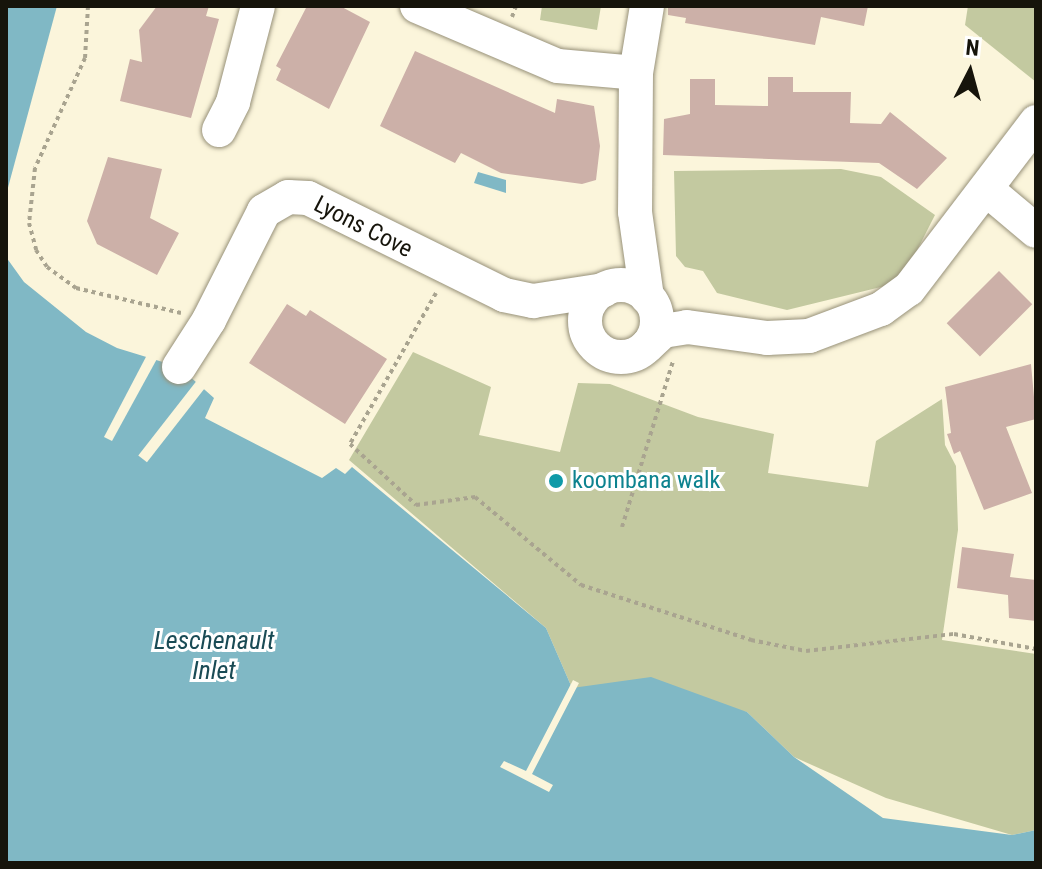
<!DOCTYPE html>
<html>
<head>
<meta charset="utf-8">
<style>
	body { margin:0 }
	#map { position:relative; width:1042px; height:869px; overflow:hidden; background:#fbf5db; font-family:"Roboto Condensed",sans-serif }
	div>[style] { position:absolute }
	[style*='--x'] { left:calc(var(--x)*1px); top:calc(var(--y)*1px); width:calc(var(--w)*1px); rotate:calc(var(--a)*1deg) }
	.green>* { inset:0; background:#c3c9a0 }
	.water>* { inset:0; background:#80b8c5 }
	.pier>* { inset:0; background:#fbf5db; transform-origin:0 0 }
	.building>* { inset:0; background:#ccb0a8; transform-origin:0 0 }
	.path>* { height:4px; margin-top:-2px; transform-origin:0; background:repeating-linear-gradient(90deg,#a9a490 0 4px,transparent 0 8px) }
	.roads { filter:drop-shadow(0 0 2px #979179) drop-shadow(0 0 2px #979179) }
	.minor>* { height:34px; margin:-17px; padding:0 17px; transform-origin:17px; border-radius:17px; background:#fff }
	.minor>.ring { margin:-17px; padding:0; box-sizing:content-box; background:none; border:34px solid #fff; border-radius:50% }
	.dots>* { width:22px; height:22px; translate:-50% -50%; box-sizing:border-box; border:4px solid #fff; border-radius:50% }
	span { translate:-50% -50%; white-space:nowrap; text-align:center; line-height:1.15; -webkit-text-stroke:6px #fff; paint-order:stroke }
	.street-label { font-size:24px; color:#16140b }
	.culture-label { font-size:24px; color:#0d838f }
	.left { translate:0 -50%; text-align:left }
	.water-label { font-size:26px; color:#1a4b55; font-style:italic }
	.frame { position:absolute; inset:0; border:8px solid #16140b; pointer-events:none }
	.north { position:absolute; left:930px; top:32px; width:80px; height:80px; -webkit-text-stroke:6px #fff; paint-order:stroke; rotate:6deg; font-size:22px; font-weight:700; line-height:32px; text-align:center; color:#16140b }
	.north::after { content:''; display:block; margin:auto; width:28px; height:36px; background:#16140b; clip-path:polygon(50% 0,100% 100%,50% 72%,0 100%) }
</style>
</head>
<body>
<div id="map">
	<div class="green">
		<div style="clip-path:polygon(542px 6px,601px 6px,597px 30px,540px 20px)"></div>
		<div style="clip-path:polygon(968px 6px,1036px 6px,1036px 82px,965px 25px)"></div>
		<div style="clip-path:polygon(841px 169px,881px 177px,935px 215px,908px 268px,885px 286px,787px 310px,717px 293px,703px 271px,685px 267px,676px 256px,674px 171px)"></div>
		<div style="clip-path:polygon(413px 352px,491px 387px,479px 435px,560px 452px,578px 383px,610px 384px,698px 417px,774px 434px,768px 473px,868px 487px,876px 441px,942px 399px,945px 445px,956px 466px,958px 530px,942px 640px,1036px 654px,1036px 830px,1012px 835px,886px 798px,794px 757px,747px 712px,572px 688px,546px 628px,349px 460px)"></div>
	</div>
	<div class="water">
		<div style="clip-path:polygon(6px 6px,57px 6px,6px 195px)"></div>
		<div style="clip-path:polygon(478px 172px,506px 180px,506px 193px,474px 183px)"></div>
		<div style="clip-path:polygon(6px 257px,24px 282px,86px 332px,117px 348px,179px 367px,214px 398px,205px 418px,322px 478px,336px 468px,345px 474px,352px 467px,546px 628px,572px 688px,651px 677px,747px 712px,794px 757px,883px 818px,1012px 835px,1036px 830px,1036px 863px,6px 863px)"></div>
	</div>
	<div class="pier">
		<div style="clip-path:polygon(148px 353px,158px 357px,112px 441px,104px 437px)"></div>
		<div style="left:198px;top:379px;width:11px;height:97px;rotate:38deg"></div>
		<div style="clip-path:polygon(573px 680px,579px 683px,532px 774px,553px 785px,549px 792px,500px 767px,504px 761px,526px 771px)"></div>
	</div>
	<div class="building">
		<div style="clip-path:polygon(157px 6px,209px 6px,206px 16px,219px 19px,191px 118px,120px 101px,130px 59px,142px 62px,139px 30px)"></div>
		<div style="clip-path:polygon(307px 6px,340px 6px,370px 22px,329px 109px,276px 80px,281px 69px,276px 66px)"></div>
		<div style="clip-path:polygon(668px 6px,868px 6px,864px 26px,821px 17px,815px 45px,685px 23px,686px 18px,668px 15px)"></div>
		<div style="clip-path:polygon(415px 51px,555px 113px,557px 99px,594px 106px,600px 146px,596px 180px,582px 184px,501px 173px,461px 153px,455px 163px,380px 126px)"></div>
		<div style="clip-path:polygon(768px 77px,793px 77px,793px 92px,851px 92px,850px 123px,881px 124px,890px 112px,947px 158px,917px 189px,879px 163px,663px 155px,664px 119px,690px 114px,690px 79px,715px 79px,715px 105px,768px 106px)"></div>
		<div style="clip-path:polygon(108px 157px,162px 169px,150px 218px,179px 233px,157px 275px,97px 244px,87px 221px)"></div>
		<div style="left:999px;top:271px;width:47px;height:74px;rotate:45deg"></div>
		<div style="clip-path:polygon(287px 304px,306px 316px,310px 310px,387px 359px,345px 424px,249px 363px)"></div>
		<div style="clip-path:polygon(1031px 364px,1036px 419px,1006px 427px,1032px 493px,984px 510px,960px 451px,954px 454px,947px 434px,951px 433px,945px 387px)"></div>
		<div style="clip-path:polygon(962px 547px,1014px 554px,1010px 577px,1036px 580px,1036px 621px,1009px 618px,1008px 595px,957px 588px)"></div>
	</div>
	<div class="path">
		<div style="--x:88;--y:6;--w:52;--a:93.3"></div>
		<div style="--x:85;--y:58;--w:121;--a:114.4"></div>
		<div style="--x:35;--y:168;--w:55;--a:96.2"></div>
		<div style="--x:29;--y:223;--w:28;--a:75"></div>
		<div style="--x:36;--y:250;--w:20;--a:57"></div>
		<div style="--x:47;--y:267;--w:36;--a:36"></div>
		<div style="--x:76;--y:288;--w:108;--a:13.4"></div>
		<div style="--x:512;--y:17;--w:12;--a:-70"></div>
		<div style="--x:436;--y:293;--w:174;--a:119.7"></div>
		<div style="--x:350;--y:444;--w:90;--a:42.7"></div>
		<div style="--x:416;--y:505;--w:60;--a:-7.7"></div>
		<div style="--x:475;--y:497;--w:138;--a:39.7"></div>
		<div style="--x:581;--y:585;--w:179;--a:17.9"></div>
		<div style="--x:751;--y:640;--w:56;--a:11.3"></div>
		<div style="--x:806;--y:651;--w:149;--a:-6.6"></div>
		<div style="--x:954;--y:634;--w:83;--a:10.4"></div>
		<div style="--x:622;--y:527;--w:174;--a:-72.9"></div>
	</div>
	<div class="roads">
		<div class="minor">
			<div style="--x:417;--y:6;--w:153;--a:23.1"></div>
			<div style="--x:558;--y:66;--w:78;--a:5.1"></div>
			<div style="--x:647;--y:6;--w:68;--a:99.3"></div>
			<div style="--x:636;--y:73;--w:139;--a:90.4"></div>
			<div style="--x:635;--y:212;--w:86;--a:82"></div>
			<div style="--x:219;--y:130;--w:31;--a:-63"></div>
			<div style="--x:233;--y:102;--w:99;--a:-75.4"></div>
			<div style="--x:986;--y:189;--w:65;--a:40"></div>
			<div class="ring" style="left:585px;top:285px;width:38px;height:38px"></div>
			<div style="--x:647;--y:346;--w:22;--a:-43"></div>
			<div style="--x:663;--y:331;--w:24;--a:-9"></div>
			<div style="--x:687;--y:327;--w:81;--a:7.8"></div>
			<div style="--x:767;--y:338;--w:42;--a:-2.7"></div>
			<div style="--x:809;--y:336;--w:77;--a:-20.6"></div>
			<div style="--x:881;--y:309;--w:34;--a:-36"></div>
			<div style="--x:909;--y:289;--w:210;--a:-52.7"></div>
			<div style="--x:179;--y:367;--w:56;--a:-57.4"></div>
			<div style="--x:209;--y:320;--w:122;--a:-63.2"></div>
			<div style="--x:264;--y:211;--w:28;--a:-30"></div>
			<div style="--x:288;--y:197;--w:20;--a:3"></div>
			<div style="--x:308;--y:198;--w:219;--a:26.3"></div>
			<div style="--x:504;--y:295;--w:30;--a:12"></div>
			<div style="--x:533;--y:301;--w:72;--a:-8.8"></div>
		</div>
	</div>
	<div class="dots">
		<div style="left:556px;top:481px;background:#0f9aa8"></div>
	</div>
	<div class="street-label">
		<span style="left:363px;top:227px;rotate:27deg">Lyons Cove</span>
	</div>
	<div class="culture-label">
		<span class="left" style="left:572px;top:481px">koombana walk</span>
	</div>
	<div class="water-label">
		<span style="left:214px;top:656px">Leschenault<br>Inlet</span>
	</div>
	<div class="frame"></div>
	<div class="north">N</div>
</div>
</body>
</html>
